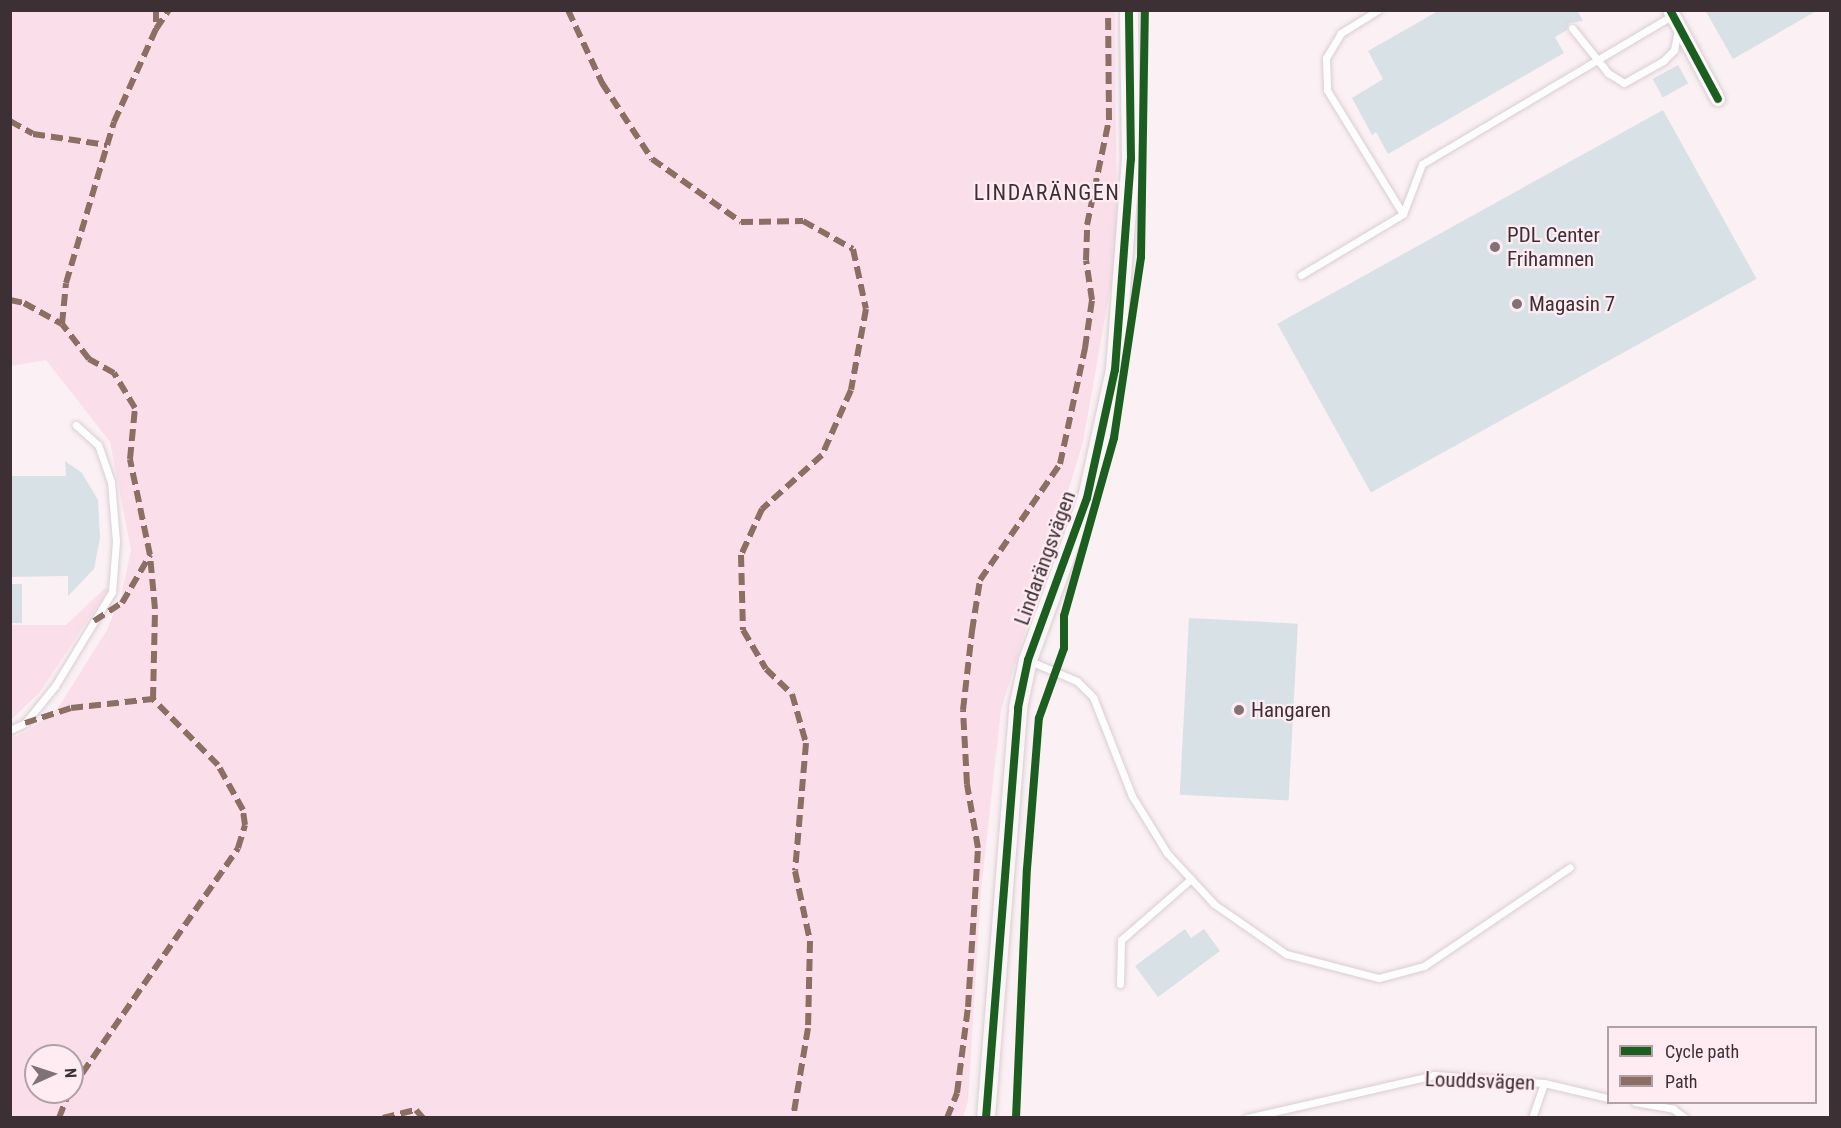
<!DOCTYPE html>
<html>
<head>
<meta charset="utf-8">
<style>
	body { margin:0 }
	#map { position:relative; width:1841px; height:1128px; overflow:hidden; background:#fbf0f4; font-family:"Roboto Condensed",sans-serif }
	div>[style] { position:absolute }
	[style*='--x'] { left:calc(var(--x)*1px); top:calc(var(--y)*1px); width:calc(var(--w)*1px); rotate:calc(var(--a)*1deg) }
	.green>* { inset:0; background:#fadfea }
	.building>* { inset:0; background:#d7e1e6; transform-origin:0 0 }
	.roads { filter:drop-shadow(0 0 2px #d9ced2) drop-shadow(0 0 2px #d9ced2) }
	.lane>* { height:7px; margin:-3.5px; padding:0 3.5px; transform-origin:3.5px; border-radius:3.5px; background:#fefdfd }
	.street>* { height:14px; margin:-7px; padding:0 7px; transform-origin:7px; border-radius:7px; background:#fefdfd }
	.secondary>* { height:18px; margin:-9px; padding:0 9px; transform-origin:9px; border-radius:9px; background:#fbf5f7 }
	.quiet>* { height:6px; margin-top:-3px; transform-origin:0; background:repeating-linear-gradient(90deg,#8d6e63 0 12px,transparent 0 18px) }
	.cycleway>* { height:8px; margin:-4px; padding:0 4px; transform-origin:4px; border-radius:4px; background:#1b5e20 }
	.dots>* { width:16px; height:16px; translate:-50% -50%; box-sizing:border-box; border:3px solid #ffecf3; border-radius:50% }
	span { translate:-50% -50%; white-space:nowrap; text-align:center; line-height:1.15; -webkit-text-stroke:4.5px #ffecf3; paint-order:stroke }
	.poi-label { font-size:21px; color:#3c3034 }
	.left { translate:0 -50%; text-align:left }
	.street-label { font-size:21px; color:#3c3034 }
	.neighbourhood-label { font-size:22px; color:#3c3034; letter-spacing:1.5px }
	.frame { position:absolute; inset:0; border:12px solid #3c3034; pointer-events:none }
	.legend { position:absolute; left:1607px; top:1026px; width:210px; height:78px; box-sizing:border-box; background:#ffecf3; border:2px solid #b1a1a7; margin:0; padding:8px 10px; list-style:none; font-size:18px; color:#3c3034 }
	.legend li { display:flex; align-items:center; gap:12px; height:30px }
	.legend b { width:30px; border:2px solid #b1a1a7 }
	.north { position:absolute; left:24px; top:1044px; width:60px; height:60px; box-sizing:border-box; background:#ffecf3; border:2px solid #b1a1a7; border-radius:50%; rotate:87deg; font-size:16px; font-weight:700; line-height:24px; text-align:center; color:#3c3034 }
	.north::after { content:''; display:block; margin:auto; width:21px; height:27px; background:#7f7377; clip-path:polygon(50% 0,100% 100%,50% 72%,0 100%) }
</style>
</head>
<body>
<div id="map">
	<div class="green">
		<div style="clip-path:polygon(evenodd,11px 11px,1115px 11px,1117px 250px,1083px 442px,1001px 710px,981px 891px,968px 1101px,963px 1117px,11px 1117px,11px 738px,26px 732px,58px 708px,107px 630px,121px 596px,131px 550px,110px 442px,46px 360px,11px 366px,11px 11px,36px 1056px,72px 1056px,72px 1092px,36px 1092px,36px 1056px)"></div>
		<div style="clip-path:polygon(105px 588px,108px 590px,40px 692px,11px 720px,11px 625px,66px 625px)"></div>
	</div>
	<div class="building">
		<div style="clip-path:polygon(1440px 10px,1577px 10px,1583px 21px,1569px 23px,1567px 30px,1555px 37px,1564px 53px,1388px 154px,1376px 132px,1372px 135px,1352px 98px,1383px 79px,1368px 51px)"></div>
		<div style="clip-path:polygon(1705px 10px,1818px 10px,1733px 59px)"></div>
		<div style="left:1678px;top:65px;width:21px;height:29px;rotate:61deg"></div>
		<div style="left:1663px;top:110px;width:193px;height:441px;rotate:61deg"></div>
		<div style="clip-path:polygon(65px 461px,82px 473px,98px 500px,100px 538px,94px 569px,68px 596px,68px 576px,10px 577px,10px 476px,66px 476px)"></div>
		<div style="left:10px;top:584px;width:12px;height:39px"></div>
		<div style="left:1189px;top:618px;width:109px;height:177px;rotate:3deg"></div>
		<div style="clip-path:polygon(1185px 929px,1191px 938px,1204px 929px,1220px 951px,1158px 997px,1135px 966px)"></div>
	</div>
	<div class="roads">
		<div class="lane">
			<div style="--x:1378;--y:10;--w:44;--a:148.1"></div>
			<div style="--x:1341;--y:33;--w:29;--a:121"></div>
			<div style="--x:1326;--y:58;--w:32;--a:88"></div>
			<div style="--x:1327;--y:90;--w:145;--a:58.5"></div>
			<div style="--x:1572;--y:28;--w:58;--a:51.3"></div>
			<div style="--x:1608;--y:73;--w:19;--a:32"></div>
			<div style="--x:1624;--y:83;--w:45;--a:-29.4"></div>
			<div style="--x:1663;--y:61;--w:16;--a:-45"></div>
			<div style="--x:1674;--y:50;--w:20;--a:-79"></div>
			<div style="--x:1301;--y:275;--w:119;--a:-30.9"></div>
			<div style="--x:1403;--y:214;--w:53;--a:-69.2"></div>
			<div style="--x:1422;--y:164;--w:292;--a:-30.7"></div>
			<div style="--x:1030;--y:661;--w:51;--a:23.1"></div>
			<div style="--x:1077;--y:681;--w:23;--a:45"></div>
			<div style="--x:1093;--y:697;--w:106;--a:68.5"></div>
			<div style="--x:1132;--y:796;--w:67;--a:58.4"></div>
			<div style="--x:1167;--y:853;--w:69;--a:47.3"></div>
			<div style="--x:1214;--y:904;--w:88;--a:34.8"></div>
			<div style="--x:1286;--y:954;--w:96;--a:14.5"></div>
			<div style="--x:1379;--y:978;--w:47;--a:-14.9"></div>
			<div style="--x:1424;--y:966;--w:176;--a:-34.1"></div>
			<div style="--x:10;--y:730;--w:17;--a:-25"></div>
			<div style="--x:25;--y:723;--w:48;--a:-51"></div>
			<div style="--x:55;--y:686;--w:110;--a:-58.8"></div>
			<div style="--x:112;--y:592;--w:51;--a:-85.5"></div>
			<div style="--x:116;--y:541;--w:59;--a:-94.8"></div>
			<div style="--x:111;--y:482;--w:39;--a:-109"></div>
			<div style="--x:98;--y:445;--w:30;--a:-138"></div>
			<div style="--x:1120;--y:984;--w:44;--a:-88.7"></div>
			<div style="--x:1121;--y:940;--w:93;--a:-41.1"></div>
			<div style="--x:1635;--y:1102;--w:39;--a:10"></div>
			<div style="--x:1673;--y:1109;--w:15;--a:37"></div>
			<div style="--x:1247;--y:1118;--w:192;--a:-12.9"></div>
			<div style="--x:1434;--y:1075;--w:110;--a:4.2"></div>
			<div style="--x:1544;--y:1083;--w:66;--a:13.2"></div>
			<div style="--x:1532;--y:1118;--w:37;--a:-71"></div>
		</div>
		<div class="street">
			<div style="--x:1670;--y:10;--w:101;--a:61.7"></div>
		</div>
		<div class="secondary">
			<div style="--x:986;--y:1118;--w:411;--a:-85.5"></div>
			<div style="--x:1018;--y:708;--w:49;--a:-78.2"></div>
			<div style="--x:1028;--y:660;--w:172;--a:-70"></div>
			<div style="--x:1087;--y:498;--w:131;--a:-77.7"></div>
			<div style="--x:1115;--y:370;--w:212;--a:-85.7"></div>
			<div style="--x:1131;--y:159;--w:149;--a:-90.8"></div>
		</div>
	</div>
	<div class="quiet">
		<div style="--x:156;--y:10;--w:19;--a:90"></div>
		<div style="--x:568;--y:10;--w:81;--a:65"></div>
		<div style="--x:602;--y:83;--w:91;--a:56.7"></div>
		<div style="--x:652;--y:159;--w:109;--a:35.3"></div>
		<div style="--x:741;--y:222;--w:62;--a:-0.9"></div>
		<div style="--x:803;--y:221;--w:57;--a:29.2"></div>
		<div style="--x:853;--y:249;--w:61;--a:77.8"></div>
		<div style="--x:866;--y:309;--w:82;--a:100.5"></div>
		<div style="--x:851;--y:390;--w:71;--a:114"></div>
		<div style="--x:822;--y:455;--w:81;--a:138"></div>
		<div style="--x:762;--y:509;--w:51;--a:114.5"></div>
		<div style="--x:741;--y:555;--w:75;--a:88.5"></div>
		<div style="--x:743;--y:630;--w:45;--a:59.5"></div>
		<div style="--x:766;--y:669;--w:36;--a:44"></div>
		<div style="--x:792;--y:694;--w:51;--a:74.1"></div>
		<div style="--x:806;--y:743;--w:128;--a:94.9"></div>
		<div style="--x:795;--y:871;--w:72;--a:77.9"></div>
		<div style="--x:810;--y:941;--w:87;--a:91.3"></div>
		<div style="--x:808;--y:1028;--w:91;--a:99.5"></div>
		<div style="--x:10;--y:121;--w:26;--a:29"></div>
		<div style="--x:33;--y:134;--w:75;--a:8.5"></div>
		<div style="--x:10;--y:300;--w:14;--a:12"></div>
		<div style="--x:24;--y:303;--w:43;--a:28.9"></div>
		<div style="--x:94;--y:621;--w:33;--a:-33"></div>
		<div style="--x:122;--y:603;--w:56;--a:-59.7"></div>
		<div style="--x:25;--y:723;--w:48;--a:-18.1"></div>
		<div style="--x:71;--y:708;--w:82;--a:-6.3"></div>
		<div style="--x:72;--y:1088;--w:292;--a:-55.3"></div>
		<div style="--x:238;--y:848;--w:24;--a:-73"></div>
		<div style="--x:245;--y:825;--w:15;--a:-98"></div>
		<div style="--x:243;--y:810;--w:51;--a:-119.1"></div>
		<div style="--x:218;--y:765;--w:93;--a:-134.6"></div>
		<div style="--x:153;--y:699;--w:90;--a:-88.7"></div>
		<div style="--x:155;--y:609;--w:54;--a:-95.3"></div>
		<div style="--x:150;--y:555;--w:98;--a:-101.8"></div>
		<div style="--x:130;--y:459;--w:51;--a:-84.4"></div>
		<div style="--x:135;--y:408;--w:41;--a:-121"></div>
		<div style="--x:114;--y:373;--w:29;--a:-151"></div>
		<div style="--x:89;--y:359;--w:44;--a:-127.6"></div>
		<div style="--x:62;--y:324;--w:41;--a:-84.4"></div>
		<div style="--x:66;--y:283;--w:168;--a:-73.4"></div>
		<div style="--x:114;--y:122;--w:102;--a:-65.7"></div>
		<div style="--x:156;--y:29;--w:23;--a:-56"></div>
		<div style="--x:59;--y:1118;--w:28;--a:-69"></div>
		<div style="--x:383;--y:1118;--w:34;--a:-14"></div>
		<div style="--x:416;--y:1110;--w:11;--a:49"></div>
		<div style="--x:947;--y:1118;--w:27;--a:-68"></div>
		<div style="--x:957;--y:1093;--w:87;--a:-82.7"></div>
		<div style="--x:968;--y:1007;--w:159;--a:-86.4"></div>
		<div style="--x:978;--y:848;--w:65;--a:-99.8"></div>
		<div style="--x:967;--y:784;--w:74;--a:-93.1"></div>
		<div style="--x:963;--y:710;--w:80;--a:-83.5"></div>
		<div style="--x:972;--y:631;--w:52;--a:-81.1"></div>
		<div style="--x:980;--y:580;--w:141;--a:-55.4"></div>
		<div style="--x:1060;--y:464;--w:119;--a:-77.8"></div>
		<div style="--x:1085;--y:348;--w:49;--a:-81.7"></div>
		<div style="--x:1092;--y:300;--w:40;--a:-98.5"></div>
		<div style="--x:1086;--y:260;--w:35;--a:-88"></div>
		<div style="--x:1087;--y:225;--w:107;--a:-78.2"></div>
		<div style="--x:1109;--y:120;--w:110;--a:-90.5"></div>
	</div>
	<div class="cycleway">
		<div style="--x:1670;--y:10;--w:101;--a:61.7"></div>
		<div style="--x:986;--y:1118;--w:411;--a:-85.5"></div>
		<div style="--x:1018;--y:708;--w:49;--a:-78.2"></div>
		<div style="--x:1028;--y:660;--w:172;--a:-70"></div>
		<div style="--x:1087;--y:498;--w:131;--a:-77.7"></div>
		<div style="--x:1115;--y:370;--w:212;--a:-85.7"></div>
		<div style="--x:1131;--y:159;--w:149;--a:-90.8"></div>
		<div style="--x:1016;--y:1118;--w:249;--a:-87.5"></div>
		<div style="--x:1027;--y:869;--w:151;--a:-85.5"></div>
		<div style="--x:1039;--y:718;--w:74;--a:-70.3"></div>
		<div style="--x:1064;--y:648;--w:32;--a:-90"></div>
		<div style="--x:1064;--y:616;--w:185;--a:-74.3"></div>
		<div style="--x:1114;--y:438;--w:183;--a:-81.5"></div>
		<div style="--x:1141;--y:257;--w:247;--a:-89.1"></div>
	</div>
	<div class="dots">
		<div style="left:1495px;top:247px;background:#7f7377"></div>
		<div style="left:1517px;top:304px;background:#7f7377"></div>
		<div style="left:1239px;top:710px;background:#7f7377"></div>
	</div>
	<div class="poi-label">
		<span class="left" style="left:1507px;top:247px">PDL Center<br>Frihamnen</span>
		<span class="left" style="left:1529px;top:304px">Magasin 7</span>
		<span class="left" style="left:1251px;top:710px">Hangaren</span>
	</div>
	<div class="street-label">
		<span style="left:1045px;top:558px;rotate:-70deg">Lindarängsvägen</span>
		<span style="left:1480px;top:1081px;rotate:2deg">Louddsvägen</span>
	</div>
	<div class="neighbourhood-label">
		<span style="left:1047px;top:193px">LINDARÄNGEN</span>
	</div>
	<div class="frame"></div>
	<ul class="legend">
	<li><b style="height:8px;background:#1b5e20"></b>Cycle path</li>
	<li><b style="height:8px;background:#8d6e63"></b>Path</li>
	</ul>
	<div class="north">N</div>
</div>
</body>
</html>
